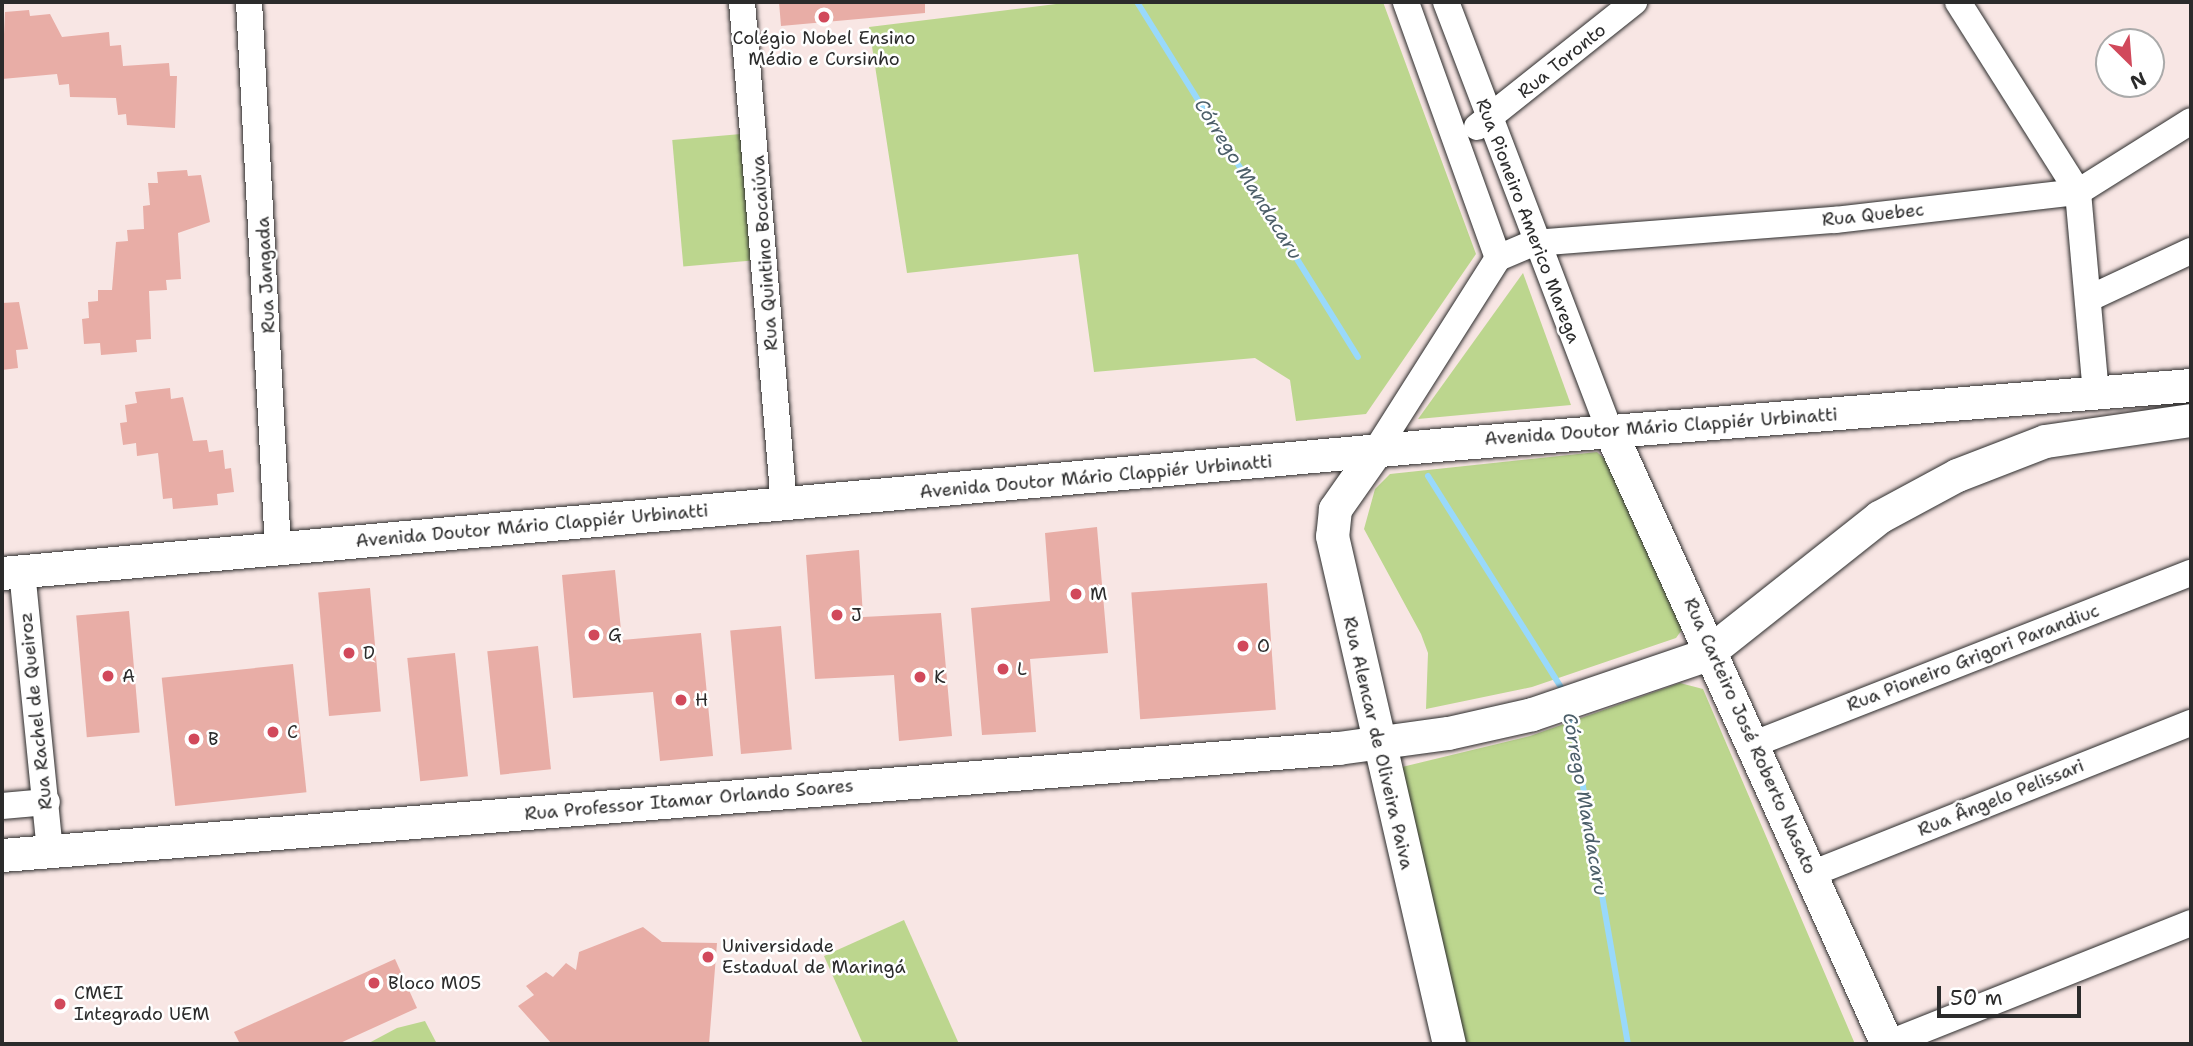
<!DOCTYPE html>
<html>
<head>
<meta charset="utf-8">
<style>
	body { margin:0 }
	#map { position:relative; width:2193px; height:1046px; overflow:hidden; background:#f8e6e4; font-family:"Shantell Sans",sans-serif }
	div>[style] { position:absolute }
	[style*='--x'] { left:calc(var(--x)*1px); top:calc(var(--y)*1px); width:calc(var(--w)*1px); rotate:calc(var(--a)*1deg) }
	.green>* { inset:0; background:#bcd68e; transform-origin:0 0 }
	.stream>* { height:6px; margin:-3px; padding:0 3px; transform-origin:3px; border-radius:3px; background:#99d9fb }
	.building>* { inset:0; background:#e8ada6; transform-origin:0 0 }
	.roads { filter:drop-shadow(0 0 2px #2b2b2b) drop-shadow(0 0 2px #2b2b2b) }
	.minor>* { height:26px; margin:-13px; padding:0 13px; transform-origin:13px; border-radius:13px; background:#fff }
	.major>* { height:33px; margin:-16.5px; padding:0 16.5px; transform-origin:16.5px; border-radius:16.5px; background:#fff }
	.dots>* { width:19px; height:19px; translate:-50% -50%; box-sizing:border-box; border:4px solid #fff; border-radius:50% }
	span { translate:-50% -50%; white-space:nowrap; text-align:center; line-height:1.15; -webkit-text-stroke:5px #fff; paint-order:stroke }
	.poi-label { font-size:18px; color:#2b2b2b }
	.left { translate:0 -50%; text-align:left }
	.street-label { font-size:18px; color:#2b2b2b }
	.water-label { font-size:19px; color:#4c5f69; font-style:italic }
	.frame { position:absolute; inset:0; border:4px solid #2b2b2b; pointer-events:none }
	.north { position:absolute; left:2095px; top:28px; width:70px; height:70px; box-sizing:border-box; background:#fff; border:2px solid #aaa; border-radius:50%; rotate:155deg; font-size:19px; font-weight:700; line-height:28px; text-align:center; color:#2b2b2b }
	.north::after { content:''; display:block; margin:auto; width:24px; height:32px; background:#d1495b; clip-path:polygon(50% 0,100% 100%,50% 72%,0 100%) }
	.scale { position:absolute; left:1937px; top:986px; width:144px; height:32px; box-sizing:border-box; border:4px solid #2b2b2b; border-top:0; padding-left:9px; font-size:21px; line-height:24px; white-space:nowrap; color:#2b2b2b; -webkit-text-stroke:5px #fff; paint-order:stroke }
</style>
</head>
<body>
<div id="map">
	<div class="green">
		<div style="clip-path:polygon(1072px 2px,1383px 2px,1476px 254px,1366px 414px,1296px 421px,1290px 380px,1255px 358px,1094px 372px,1078px 254px,907px 273px,869px 27px)"></div>
		<div style="left:741px;top:134px;width:127px;height:69px;rotate:85deg"></div>
		<div style="clip-path:polygon(1523px 273px,1571px 405px,1418px 419px)"></div>
		<div style="clip-path:polygon(1597px 452px,1609px 463px,1684px 627px,1676px 638px,1532px 687px,1426px 709px,1428px 653px,1421px 634px,1364px 529px,1375px 489px,1390px 474px)"></div>
		<div style="clip-path:polygon(1680px 683px,1703px 689px,1855px 1044px,1464px 1044px,1402px 767px,1530px 736px)"></div>
		<div style="clip-path:polygon(904px 920px,959px 1044px,863px 1044px,824px 956px)"></div>
		<div style="clip-path:polygon(425px 1021px,437px 1044px,367px 1044px,397px 1028px)"></div>
	</div>
	<div class="stream">
		<div style="--x:1137;--y:2;--w:418;--a:58.1"></div>
		<div style="--x:1428;--y:476;--w:255;--a:57.8"></div>
		<div style="--x:1570;--y:712;--w:337;--a:80.1"></div>
	</div>
	<div class="building">
		<div style="clip-path:polygon(779px 2px,925px 2px,925px 13px,781px 26px)"></div>
		<div style="clip-path:polygon(29px 10px,30px 16px,50px 14px,62px 37px,109px 32px,110px 46px,121px 45px,123px 66px,169px 63px,170px 76px,177px 76px,175px 128px,127px 125px,126px 114px,118px 115px,116px 98px,70px 97px,69px 84px,59px 85px,57px 74px,2px 79px,5px 12px)"></div>
		<div style="clip-path:polygon(187px 170px,188px 176px,201px 175px,210px 222px,178px 233px,181px 279px,166px 280px,167px 290px,149px 291px,151px 339px,136px 340px,137px 352px,101px 355px,100px 343px,84px 344px,82px 319px,89px 318px,88px 302px,98px 301px,98px 290px,112px 290px,116px 242px,128px 241px,127px 230px,144px 229px,143px 206px,150px 205px,148px 183px,158px 183px,157px 172px)"></div>
		<div style="clip-path:polygon(19px 302px,28px 349px,16px 350px,18px 368px,2px 370px,2px 303px)"></div>
		<div style="clip-path:polygon(170px 388px,171px 399px,183px 397px,193px 441px,207px 440px,209px 452px,223px 450px,225px 469px,231px 468px,234px 492px,217px 494px,218px 505px,173px 509px,172px 498px,163px 499px,158px 453px,137px 456px,136px 443px,123px 445px,120px 423px,127px 422px,125px 405px,137px 403px,135px 392px)"></div>
		<div style="clip-path:polygon(1097px 527px,1108px 653px,1030px 659px,1036px 732px,982px 735px,971px 608px,1050px 601px,1045px 533px)"></div>
		<div style="clip-path:polygon(859px 550px,863px 617px,941px 613px,952px 736px,899px 741px,894px 675px,815px 679px,806px 555px)"></div>
		<div style="clip-path:polygon(615px 570px,622px 640px,701px 633px,713px 756px,660px 761px,653px 692px,573px 698px,562px 575px)"></div>
		<div style="left:1267px;top:583px;width:127px;height:136px;rotate:86deg"></div>
		<div style="left:370px;top:588px;width:124px;height:52px;rotate:85deg"></div>
		<div style="left:129px;top:611px;width:122px;height:53px;rotate:85deg"></div>
		<div style="left:781px;top:626px;width:124px;height:51px;rotate:85deg"></div>
		<div style="left:538px;top:646px;width:124px;height:51px;rotate:84deg"></div>
		<div style="left:455px;top:653px;width:124px;height:48px;rotate:84deg"></div>
		<div style="left:293px;top:664px;width:129px;height:132px;rotate:84deg"></div>
		<div style="clip-path:polygon(643px 927px,662px 942px,717px 943px,709px 1044px,552px 1044px,518px 1006px,534px 995px,526px 986px,546px 972px,553px 977px,566px 963px,576px 970px,579px 952px)"></div>
		<div style="clip-path:polygon(395px 959px,417px 1008px,338px 1044px,240px 1044px,234px 1032px)"></div>
	</div>
	<div class="roads">
		<div class="minor">
			<div style="--x:249;--y:2;--w:547;--a:86.96"></div>
			<div style="--x:742;--y:2;--w:505;--a:85.23"></div>
			<div style="--x:1446;--y:2;--w:459;--a:69.1"></div>
			<div style="--x:1958;--y:2;--w:225;--a:57.7"></div>
			<div style="--x:2078;--y:192;--w:203;--a:84.9"></div>
			<div style="--x:1477;--y:127;--w:201;--a:-38.5"></div>
			<div style="--x:1498;--y:258;--w:39;--a:-23"></div>
			<div style="--x:1534;--y:243;--w:302;--a:-4.4"></div>
			<div style="--x:1835;--y:220;--w:245;--a:-6.6"></div>
			<div style="--x:2078;--y:192;--w:133;--a:-32.1"></div>
			<div style="--x:2090;--y:298;--w:111;--a:-25"></div>
			<div style="--x:1375;--y:452;--w:230;--a:-57.6"></div>
			<div style="--x:1498;--y:258;--w:272;--a:-109.8"></div>
			<div style="--x:22;--y:571;--w:281;--a:84.3"></div>
			<div style="--x:1754;--y:744;--w:469;--a:-21.4"></div>
			<div style="--x:2;--y:806;--w:45;--a:-5.1"></div>
			<div style="--x:1811;--y:874;--w:409;--a:-21.7"></div>
			<div style="--x:1887;--y:1044;--w:327;--a:-21.7"></div>
		</div>
		<div class="major">
			<div style="--x:1610;--y:431;--w:673;--a:65.68"></div>
			<div style="--x:1375;--y:452;--w:70;--a:125.1"></div>
			<div style="--x:1335;--y:509;--w:27;--a:96"></div>
			<div style="--x:1332;--y:536;--w:521;--a:77.03"></div>
			<div style="--x:2;--y:573;--w:1452;--a:-5.1"></div>
			<div style="--x:1448;--y:444;--w:745;--a:-4.54"></div>
			<div style="--x:2;--y:855;--w:1340;--a:-4.58"></div>
			<div style="--x:1338;--y:748;--w:111;--a:-7.8"></div>
			<div style="--x:1448;--y:733;--w:86;--a:-12.7"></div>
			<div style="--x:1532;--y:714;--w:183;--a:-18.8"></div>
			<div style="--x:1705;--y:655;--w:222;--a:-38.4"></div>
			<div style="--x:1879;--y:517;--w:89;--a:-28.3"></div>
			<div style="--x:1957;--y:475;--w:94;--a:-21.1"></div>
			<div style="--x:2045;--y:441;--w:148;--a:-8.2"></div>
		</div>
	</div>
	<div class="dots">
		<div style="left:824px;top:17px;background:#d1495b"></div>
		<div style="left:1076px;top:594px;background:#d1495b"></div>
		<div style="left:837px;top:615px;background:#d1495b"></div>
		<div style="left:594px;top:635px;background:#d1495b"></div>
		<div style="left:1243px;top:646px;background:#d1495b"></div>
		<div style="left:349px;top:653px;background:#d1495b"></div>
		<div style="left:1003px;top:669px;background:#d1495b"></div>
		<div style="left:108px;top:676px;background:#d1495b"></div>
		<div style="left:920px;top:677px;background:#d1495b"></div>
		<div style="left:681px;top:700px;background:#d1495b"></div>
		<div style="left:273px;top:732px;background:#d1495b"></div>
		<div style="left:194px;top:739px;background:#d1495b"></div>
		<div style="left:708px;top:957px;background:#d1495b"></div>
		<div style="left:374px;top:983px;background:#d1495b"></div>
		<div style="left:60px;top:1004px;background:#d1495b"></div>
	</div>
	<div class="poi-label">
		<span style="left:824px;top:49px">Colégio Nobel Ensino<br>Médio e Cursinho</span>
		<span class="left" style="left:1090px;top:594px">M</span>
		<span class="left" style="left:851px;top:615px">J</span>
		<span class="left" style="left:608px;top:635px">G</span>
		<span class="left" style="left:1257px;top:646px">O</span>
		<span class="left" style="left:363px;top:653px">D</span>
		<span class="left" style="left:1017px;top:669px">L</span>
		<span class="left" style="left:122px;top:676px">A</span>
		<span class="left" style="left:934px;top:677px">K</span>
		<span class="left" style="left:695px;top:700px">H</span>
		<span class="left" style="left:287px;top:732px">C</span>
		<span class="left" style="left:208px;top:739px">B</span>
		<span class="left" style="left:722px;top:957px">Universidade<br>Estadual de Maringá</span>
		<span class="left" style="left:388px;top:983px">Bloco M05</span>
		<span class="left" style="left:74px;top:1004px">CMEI<br>Integrado UEM</span>
	</div>
	<div class="street-label">
		<span style="left:1562px;top:61px;rotate:-39deg">Rua Toronto</span>
		<span style="left:1873px;top:215px;rotate:-6deg">Rua Quebec</span>
		<span style="left:1528px;top:221px;rotate:69deg">Rua Pioneiro Americo Marega</span>
		<span style="left:765px;top:253px;rotate:-94deg">Rua Quintino Bocaiúva</span>
		<span style="left:266px;top:275px;rotate:-93deg">Rua Jangada</span>
		<span style="left:1661px;top:427px;rotate:-4deg">Avenida Doutor Mário Clappiér Urbinatti</span>
		<span style="left:1096px;top:477px;rotate:-5deg">Avenida Doutor Mário Clappiér Urbinatti</span>
		<span style="left:532px;top:526px;rotate:-5deg">Avenida Doutor Mário Clappiér Urbinatti</span>
		<span style="left:1973px;top:658px;rotate:-21deg">Rua Pioneiro Grigori Parandiuc</span>
		<span style="left:36px;top:711px;rotate:-96deg">Rua Rachel de Queiroz</span>
		<span style="left:1750px;top:736px;rotate:66deg">Rua Carteiro José Roberto Nasato</span>
		<span style="left:1378px;top:743px;rotate:77deg">Rua Alencar de Oliveira Paiva</span>
		<span style="left:2001px;top:798px;rotate:-22deg">Rua Ângelo Pelissari</span>
		<span style="left:689px;top:800px;rotate:-5deg">Rua Professor Itamar Orlando Soares</span>
	</div>
	<div class="water-label">
		<span style="left:1248px;top:179px;rotate:58deg">Córrego Mandacaru</span>
		<span style="left:1585px;top:804px;rotate:80deg">Córrego Mandacaru</span>
	</div>
	<div class="frame"></div>
	<div class="north">N</div>
	<div class="scale">50 m</div>
</div>
</body>
</html>
